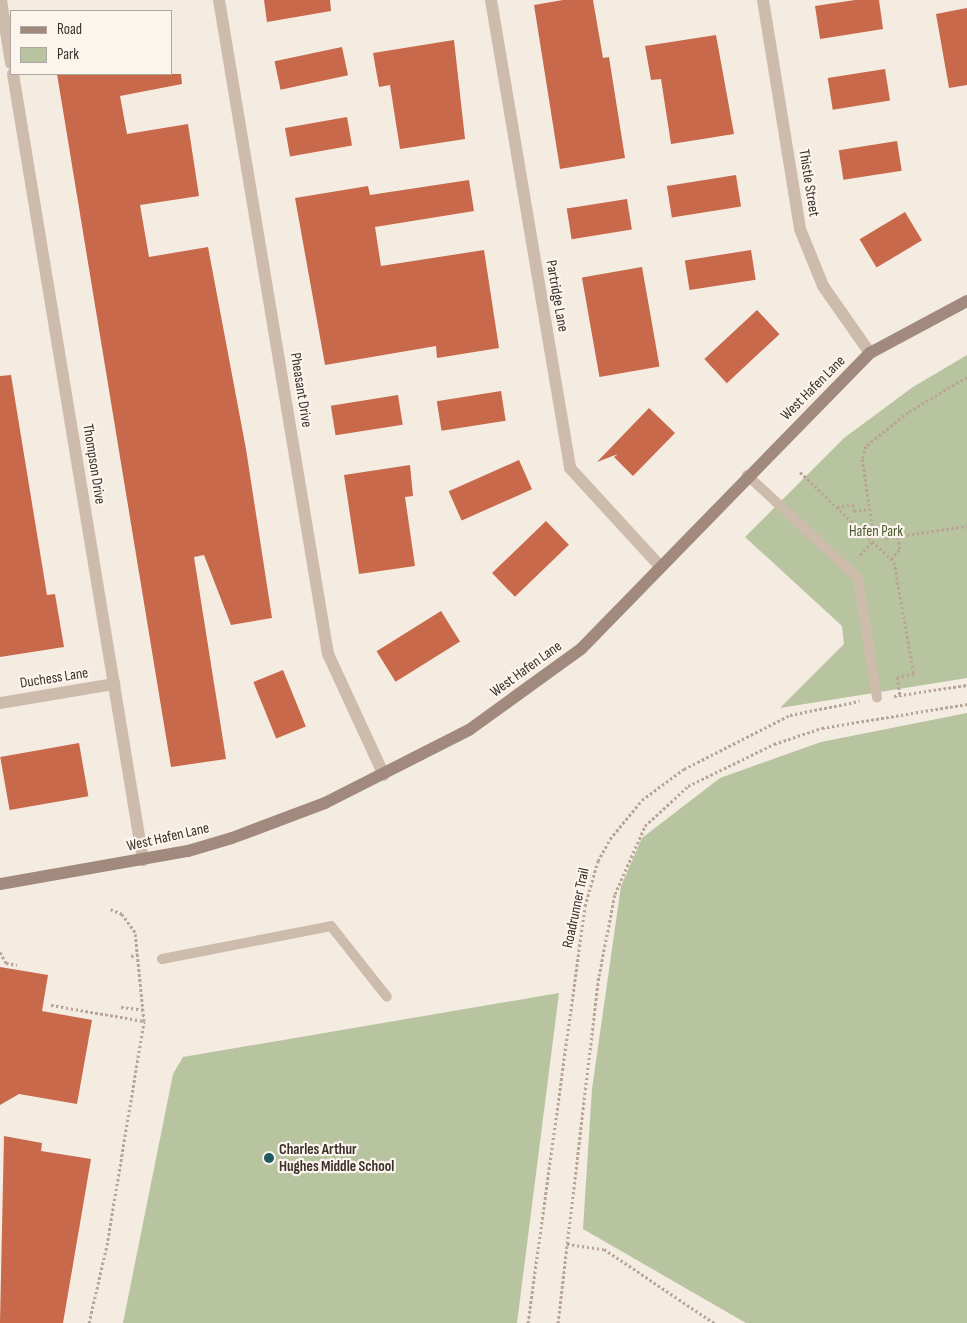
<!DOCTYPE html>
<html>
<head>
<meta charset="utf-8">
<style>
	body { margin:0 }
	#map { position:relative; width:967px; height:1323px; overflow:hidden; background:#f4ebe1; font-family:"Sofia Sans Condensed",sans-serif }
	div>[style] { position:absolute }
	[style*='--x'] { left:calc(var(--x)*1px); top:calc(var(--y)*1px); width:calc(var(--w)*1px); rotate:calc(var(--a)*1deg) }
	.green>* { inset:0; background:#b8c4a0 }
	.building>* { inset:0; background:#c8694b; transform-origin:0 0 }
	.path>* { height:3px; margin-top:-1.5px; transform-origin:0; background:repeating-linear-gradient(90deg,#b9a596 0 2.5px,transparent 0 5px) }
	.service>* { height:10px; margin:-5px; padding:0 5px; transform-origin:5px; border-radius:5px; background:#cdbbac }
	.minor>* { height:12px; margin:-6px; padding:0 6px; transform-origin:6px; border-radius:6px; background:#cdbbac }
	.tertiary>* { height:12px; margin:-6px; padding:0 6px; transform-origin:6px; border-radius:6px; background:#cdbbac }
	.secondary>* { height:12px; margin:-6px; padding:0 6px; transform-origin:6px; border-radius:6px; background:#a18a7d }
	.dots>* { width:14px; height:14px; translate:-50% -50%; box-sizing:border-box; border:2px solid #fbf5ee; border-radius:50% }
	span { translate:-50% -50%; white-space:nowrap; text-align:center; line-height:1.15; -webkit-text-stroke:4.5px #fbf5ee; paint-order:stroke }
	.street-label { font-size:15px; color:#3b302b }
	.park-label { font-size:15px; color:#4a5a2e }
	.poi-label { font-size:15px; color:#3b302b; font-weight:700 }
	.left { translate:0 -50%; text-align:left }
	.legend { position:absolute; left:10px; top:10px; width:162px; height:65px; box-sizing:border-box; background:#fbf5ee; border:1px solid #aea6a0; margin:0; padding:6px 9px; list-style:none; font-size:15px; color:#3b302b }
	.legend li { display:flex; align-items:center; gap:10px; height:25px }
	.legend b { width:25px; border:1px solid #aea6a0 }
</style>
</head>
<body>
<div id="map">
	<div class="green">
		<div style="clip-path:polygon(967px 355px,967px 678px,780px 708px,844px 644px,842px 626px,745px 537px,844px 438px,913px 387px)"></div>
		<div style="clip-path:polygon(967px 713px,967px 1323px,746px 1323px,583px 1229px,592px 1089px,621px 886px,642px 838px,720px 778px,821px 742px)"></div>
		<div style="clip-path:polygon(559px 993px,517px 1323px,123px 1323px,173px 1074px,183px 1057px)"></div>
	</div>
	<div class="building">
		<div style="clip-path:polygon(264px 0,330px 0,331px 11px,267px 22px)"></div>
		<div style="clip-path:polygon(563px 0,593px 0,603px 58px,609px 57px,625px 158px,560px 169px,534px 5px)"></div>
		<div style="clip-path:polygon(855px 0,879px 0,883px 29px,820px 39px,815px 6px)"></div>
		<div style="clip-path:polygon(967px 8px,967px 85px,949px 88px,936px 14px)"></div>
		<div style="clip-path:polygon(716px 35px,734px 134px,671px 144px,661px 79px,651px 80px,645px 46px)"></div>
		<div style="clip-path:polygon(454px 40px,465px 139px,400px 149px,390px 85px,379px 87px,373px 53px)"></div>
		<div style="left:342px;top:47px;width:29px;height:69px;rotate:78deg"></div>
		<div style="left:885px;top:69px;width:32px;height:58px;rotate:81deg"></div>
		<div style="clip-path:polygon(57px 74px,181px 74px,182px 84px,120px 96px,127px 134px,188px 124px,199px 196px,140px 205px,149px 257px,208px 247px,246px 449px,272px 618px,231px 625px,204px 555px,194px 557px,226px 759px,171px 767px)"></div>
		<div style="left:347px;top:117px;width:29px;height:63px;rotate:80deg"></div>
		<div style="left:897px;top:141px;width:30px;height:59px;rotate:81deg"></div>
		<div style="left:736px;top:175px;width:32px;height:70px;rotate:81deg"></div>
		<div style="clip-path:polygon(469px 180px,474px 211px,375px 227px,381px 266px,484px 250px,499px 348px,437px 358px,436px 346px,325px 365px,295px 198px,368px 186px,370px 195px)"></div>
		<div style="left:627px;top:199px;width:31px;height:61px;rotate:81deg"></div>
		<div style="left:905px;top:212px;width:33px;height:53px;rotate:59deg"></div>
		<div style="left:751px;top:250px;width:30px;height:67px;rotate:81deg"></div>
		<div style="left:642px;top:267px;width:101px;height:61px;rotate:80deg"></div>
		<div style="left:757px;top:310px;width:33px;height:72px;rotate:47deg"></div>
		<div style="clip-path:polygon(11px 375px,47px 595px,55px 594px,64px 647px,0 657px,0 376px)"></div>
		<div style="left:501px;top:391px;width:30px;height:65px;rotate:81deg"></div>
		<div style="left:398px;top:395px;width:30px;height:68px;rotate:81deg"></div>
		<div style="clip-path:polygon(649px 408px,675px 433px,633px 476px,614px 457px,618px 454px,597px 462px)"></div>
		<div style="left:519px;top:460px;width:32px;height:77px;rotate:66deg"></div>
		<div style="clip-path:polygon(410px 465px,413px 496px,405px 497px,415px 566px,359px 574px,344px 475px)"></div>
		<div style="left:546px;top:521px;width:33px;height:75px;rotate:46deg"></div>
		<div style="left:441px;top:611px;width:36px;height:76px;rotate:58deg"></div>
		<div style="left:283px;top:670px;width:61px;height:32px;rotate:68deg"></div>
		<div style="left:79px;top:743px;width:54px;height:80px;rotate:80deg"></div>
		<div style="clip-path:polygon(0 967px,48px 975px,42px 1011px,92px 1020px,77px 1104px,19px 1094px,0 1105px)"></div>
		<div style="clip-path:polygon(4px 1136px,42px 1143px,41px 1151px,91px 1159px,63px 1323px,0 1323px)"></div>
	</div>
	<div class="path">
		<div style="--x:967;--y:377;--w:69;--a:149.3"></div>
		<div style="--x:908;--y:412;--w:54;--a:141"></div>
		<div style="--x:866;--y:446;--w:14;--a:107"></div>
		<div style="--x:862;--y:459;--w:71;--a:81.1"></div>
		<div style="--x:873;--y:529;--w:8;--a:45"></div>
		<div style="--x:879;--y:535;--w:9;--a:21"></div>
		<div style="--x:887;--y:538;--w:81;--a:-8.5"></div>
		<div style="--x:800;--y:472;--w:130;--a:43.8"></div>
		<div style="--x:894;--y:562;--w:114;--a:79.9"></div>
		<div style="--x:914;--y:674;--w:17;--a:170"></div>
		<div style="--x:897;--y:677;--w:18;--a:81"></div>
		<div style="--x:837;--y:507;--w:16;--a:-11"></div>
		<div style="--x:853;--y:504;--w:7;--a:82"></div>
		<div style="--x:854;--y:511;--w:16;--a:-7"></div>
		<div style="--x:860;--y:555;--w:19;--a:-47"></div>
		<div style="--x:891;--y:559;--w:13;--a:-48"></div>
		<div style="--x:900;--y:549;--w:12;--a:-99"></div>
		<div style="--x:894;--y:696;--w:74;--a:-8.6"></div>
		<div style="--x:0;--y:952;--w:13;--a:61"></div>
		<div style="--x:6;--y:963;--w:11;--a:10"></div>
		<div style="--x:131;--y:956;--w:7;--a:-16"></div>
		<div style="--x:51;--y:1005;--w:94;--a:9.8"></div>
		<div style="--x:121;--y:1007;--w:23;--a:7"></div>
		<div style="--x:567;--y:1244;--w:37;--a:8"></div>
		<div style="--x:604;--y:1249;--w:133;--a:33.9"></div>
		<div style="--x:89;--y:1323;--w:80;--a:-77"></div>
		<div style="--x:107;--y:1245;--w:227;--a:-80.6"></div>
		<div style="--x:144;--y:1021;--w:89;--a:-95.8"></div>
		<div style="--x:135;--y:932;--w:22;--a:-126"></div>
		<div style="--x:122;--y:914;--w:13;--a:-157"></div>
		<div style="--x:528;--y:1323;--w:421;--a:-82.2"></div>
		<div style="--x:585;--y:906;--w:47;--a:-73.9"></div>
		<div style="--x:598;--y:861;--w:25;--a:-61"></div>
		<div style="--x:610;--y:839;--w:50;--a:-50.6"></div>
		<div style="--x:642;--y:800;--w:52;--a:-36.4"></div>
		<div style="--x:684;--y:769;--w:119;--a:-27"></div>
		<div style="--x:790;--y:715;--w:71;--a:-11.3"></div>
		<div style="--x:558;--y:1323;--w:349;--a:-83.3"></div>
		<div style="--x:599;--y:976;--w:84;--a:-79"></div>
		<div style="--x:615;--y:894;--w:74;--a:-66.2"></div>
		<div style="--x:645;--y:826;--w:59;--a:-42.9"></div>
		<div style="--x:688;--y:786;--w:96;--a:-26"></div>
		<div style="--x:774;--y:744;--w:51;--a:-18.4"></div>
		<div style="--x:822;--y:728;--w:147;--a:-9.4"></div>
	</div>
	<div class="service">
		<div style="--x:747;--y:475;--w:151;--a:42.9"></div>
		<div style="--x:858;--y:578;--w:121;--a:81"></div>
		<div style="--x:162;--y:959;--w:172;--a:-11"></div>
		<div style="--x:331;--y:926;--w:90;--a:51.7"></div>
	</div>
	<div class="minor">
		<div style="--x:1;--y:0;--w:64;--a:81"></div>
		<div style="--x:219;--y:0;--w:663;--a:80.54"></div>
		<div style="--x:328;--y:654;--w:133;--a:65.2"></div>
		<div style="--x:491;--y:0;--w:475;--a:80.4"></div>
		<div style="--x:570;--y:468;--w:132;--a:47.5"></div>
		<div style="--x:13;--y:74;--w:797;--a:80.61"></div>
		<div style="--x:0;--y:703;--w:116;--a:-9.5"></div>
	</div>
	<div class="tertiary">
		<div style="--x:763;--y:0;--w:232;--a:80.8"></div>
		<div style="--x:800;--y:229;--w:61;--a:68"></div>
		<div style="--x:823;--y:286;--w:82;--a:55"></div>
	</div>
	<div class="secondary">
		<div style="--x:0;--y:884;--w:191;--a:-10"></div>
		<div style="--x:188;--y:851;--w:46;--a:-16.5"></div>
		<div style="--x:232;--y:838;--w:99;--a:-20.6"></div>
		<div style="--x:325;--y:803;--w:161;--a:-26.9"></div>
		<div style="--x:469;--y:730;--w:138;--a:-35.9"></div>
		<div style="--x:581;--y:649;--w:414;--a:-45.7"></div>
		<div style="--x:870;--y:353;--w:110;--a:-28.2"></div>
	</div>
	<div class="dots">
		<div style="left:269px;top:1158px;background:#1f5a5e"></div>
	</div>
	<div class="street-label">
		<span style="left:809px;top:183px;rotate:81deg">Thistle Street</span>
		<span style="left:557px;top:296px;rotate:80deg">Partridge Lane</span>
		<span style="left:813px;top:388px;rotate:-45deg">West Hafen Lane</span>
		<span style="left:301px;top:390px;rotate:81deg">Pheasant Drive</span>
		<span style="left:94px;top:464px;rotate:81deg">Thompson Drive</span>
		<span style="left:526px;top:669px;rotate:-36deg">West Hafen Lane</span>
		<span style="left:54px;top:678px;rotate:-9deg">Duchess Lane</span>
		<span style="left:168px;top:837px;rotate:-13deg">West Hafen Lane</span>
		<span style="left:576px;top:908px;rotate:-78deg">Roadrunner Trail</span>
	</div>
	<div class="park-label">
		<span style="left:876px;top:532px">Hafen Park</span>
	</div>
	<div class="poi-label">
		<span class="left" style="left:279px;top:1158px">Charles Arthur<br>Hughes Middle School</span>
	</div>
	<ul class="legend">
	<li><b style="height:6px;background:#a18a7d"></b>Road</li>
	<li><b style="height:14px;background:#b8c4a0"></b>Park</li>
	</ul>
</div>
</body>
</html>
